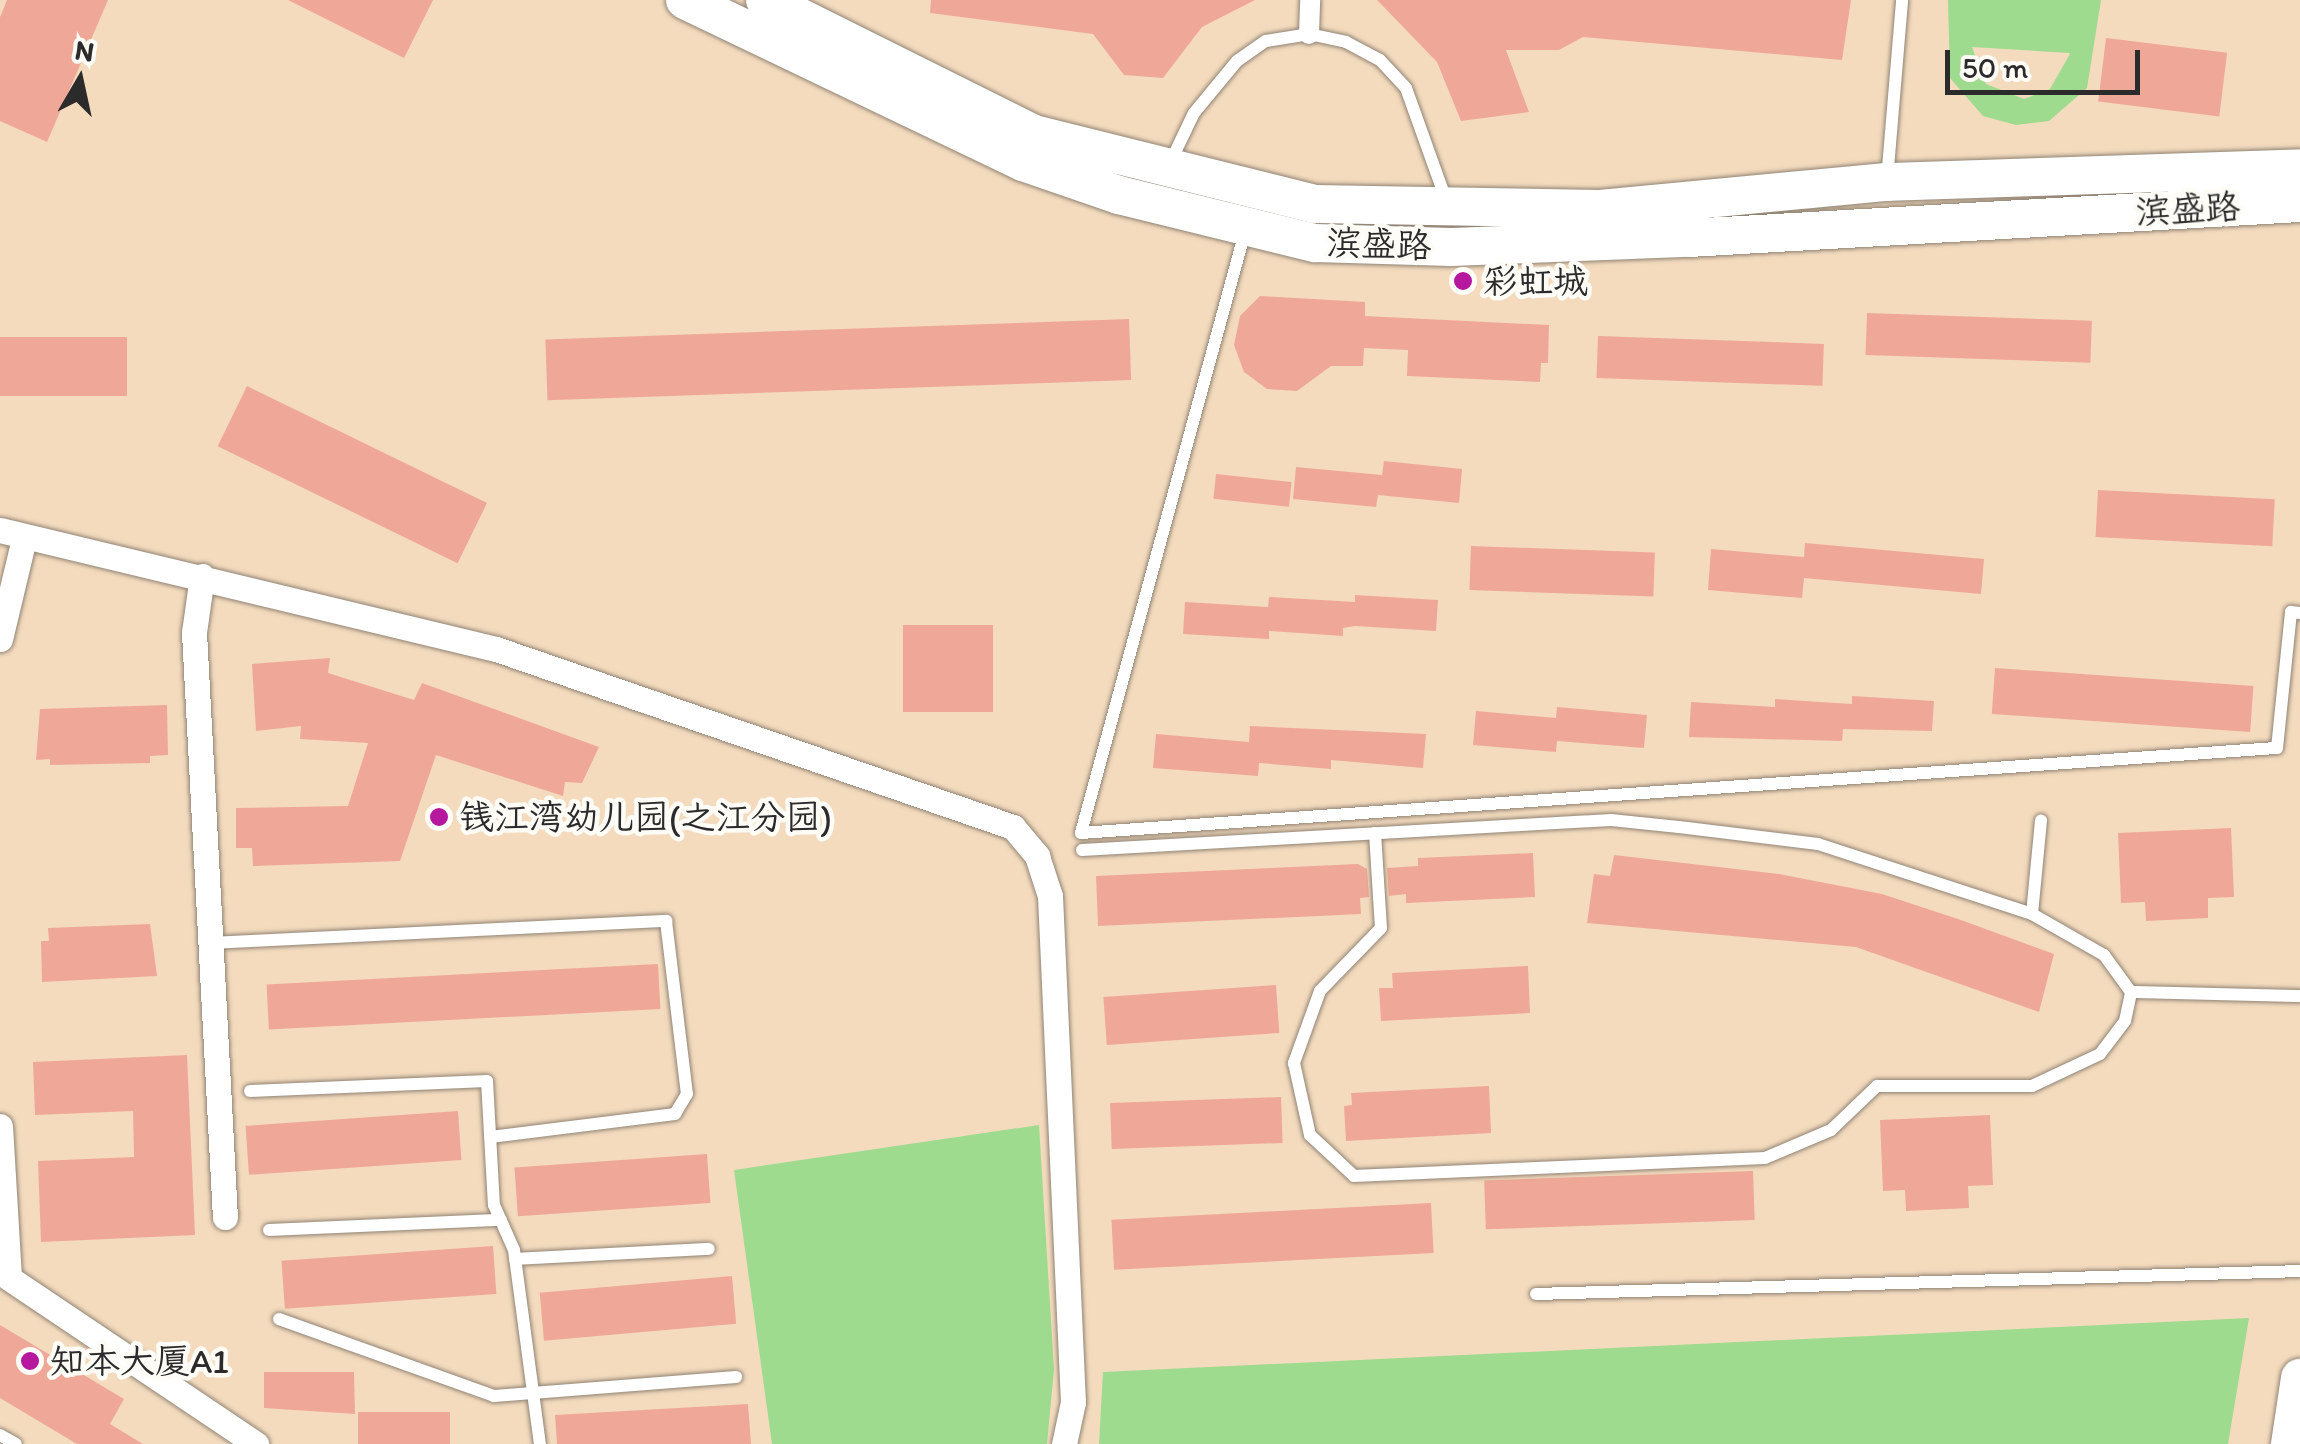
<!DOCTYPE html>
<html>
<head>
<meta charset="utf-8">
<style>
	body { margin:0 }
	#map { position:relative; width:2300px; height:1444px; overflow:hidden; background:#f4dbbe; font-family:Itim,"LXGW WenKai TC",sans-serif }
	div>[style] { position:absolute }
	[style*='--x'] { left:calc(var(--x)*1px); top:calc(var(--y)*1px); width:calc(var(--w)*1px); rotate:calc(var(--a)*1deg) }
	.green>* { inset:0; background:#9edb8f }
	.building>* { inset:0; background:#efa897; transform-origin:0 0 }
	.roads { filter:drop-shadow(0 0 2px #908374) drop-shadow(0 0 2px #908374) }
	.service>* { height:12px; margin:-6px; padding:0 6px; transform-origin:6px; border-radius:6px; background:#fff }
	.pedestrian>* { height:20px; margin:-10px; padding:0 10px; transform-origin:10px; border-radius:10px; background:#fff }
	.minor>* { height:25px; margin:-12.5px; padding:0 12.5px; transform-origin:12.5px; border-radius:12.5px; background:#fff }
	.secondary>* { height:38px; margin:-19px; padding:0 19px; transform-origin:19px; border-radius:19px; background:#fff }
	.dots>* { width:28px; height:28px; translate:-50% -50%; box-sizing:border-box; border:5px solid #fdfcf7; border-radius:50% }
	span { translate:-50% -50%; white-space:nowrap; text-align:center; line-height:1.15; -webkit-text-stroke:9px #fdfcf7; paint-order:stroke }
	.street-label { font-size:35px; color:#2b2b2b }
	.poi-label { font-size:35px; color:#2b2b2b }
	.left { translate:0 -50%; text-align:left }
	.north { position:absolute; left:30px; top:30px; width:100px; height:100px; -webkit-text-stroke:8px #fdfcf7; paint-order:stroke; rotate:9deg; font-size:28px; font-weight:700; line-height:40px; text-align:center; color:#2b2b2b }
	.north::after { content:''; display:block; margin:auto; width:35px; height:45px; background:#2b2b2b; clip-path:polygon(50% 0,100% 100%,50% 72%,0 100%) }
	.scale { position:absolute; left:1945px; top:50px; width:195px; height:45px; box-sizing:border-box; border:5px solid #2b2b2b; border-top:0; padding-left:12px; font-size:30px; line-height:35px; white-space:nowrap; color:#2b2b2b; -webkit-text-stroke:8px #fdfcf7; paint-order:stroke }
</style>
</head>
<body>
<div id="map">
	<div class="green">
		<div style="clip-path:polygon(evenodd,1948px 0,2101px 0,2087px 88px,2049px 121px,2016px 125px,1983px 116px,1950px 78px,1948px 0,1972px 47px,2069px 53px,2070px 54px,2050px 89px,2024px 99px,1986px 84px,1972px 47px)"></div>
		<div style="clip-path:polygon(1039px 1125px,1054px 1370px,1047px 1444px,772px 1444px,734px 1170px)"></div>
		<div style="clip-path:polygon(2249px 1318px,2228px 1444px,1099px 1444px,1103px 1372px)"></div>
	</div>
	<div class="building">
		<div style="clip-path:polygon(7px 0,108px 0,47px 142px,0 121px,0 17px)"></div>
		<div style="clip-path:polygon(288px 0,433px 0,404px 58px)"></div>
		<div style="clip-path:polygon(931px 0,1255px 0,1202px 27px,1163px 78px,1124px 75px,1093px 34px,930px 13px)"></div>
		<div style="clip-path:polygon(1377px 0,1851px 0,1842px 60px,1583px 37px,1559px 50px,1506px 50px,1529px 112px,1461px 121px,1437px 62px)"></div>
		<div style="left:2106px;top:38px;width:122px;height:64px;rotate:7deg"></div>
		<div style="clip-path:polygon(1260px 296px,1365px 302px,1365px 316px,1549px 325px,1548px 363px,1541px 363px,1540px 382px,1407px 376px,1408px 350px,1364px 348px,1363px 366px,1331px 366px,1297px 391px,1267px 389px,1244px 372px,1234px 345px,1240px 316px)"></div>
		<div style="left:1867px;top:313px;width:225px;height:42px;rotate:2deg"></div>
		<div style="left:1129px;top:319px;width:61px;height:584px;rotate:88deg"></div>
		<div style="left:1598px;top:336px;width:226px;height:42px;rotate:2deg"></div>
		<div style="left:127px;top:337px;width:59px;height:127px;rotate:90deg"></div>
		<div style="left:247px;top:386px;width:267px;height:67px;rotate:26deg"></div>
		<div style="clip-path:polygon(1384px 461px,1462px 469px,1459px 503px,1378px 495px,1376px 507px,1293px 499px,1296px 467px,1382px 475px)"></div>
		<div style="left:1216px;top:474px;width:76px;height:25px;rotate:6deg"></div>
		<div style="left:2098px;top:490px;width:177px;height:47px;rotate:3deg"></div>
		<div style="clip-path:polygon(1805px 543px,1984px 559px,1981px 594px,1804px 578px,1802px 598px,1708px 590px,1711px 549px,1804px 557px)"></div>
		<div style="left:1471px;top:546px;width:184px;height:44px;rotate:2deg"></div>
		<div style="clip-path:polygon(1355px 595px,1438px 600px,1436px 631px,1355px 626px,1343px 628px,1343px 636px,1269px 631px,1269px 639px,1183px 634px,1185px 602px,1268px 607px,1269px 597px,1355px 602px)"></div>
		<div style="left:903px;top:625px;width:90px;height:87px"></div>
		<div style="clip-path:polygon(330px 658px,328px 673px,414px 700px,422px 683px,599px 747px,582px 783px,565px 782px,563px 796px,436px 755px,400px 861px,253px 866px,252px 848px,236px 848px,236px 808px,348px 806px,368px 743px,300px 739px,301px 726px,256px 731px,252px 664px)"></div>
		<div style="left:1995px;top:668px;width:259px;height:46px;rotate:4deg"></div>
		<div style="clip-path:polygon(1852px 696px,1934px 701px,1932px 731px,1843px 729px,1842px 741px,1689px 737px,1691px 702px,1775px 707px,1775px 699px,1852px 704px)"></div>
		<div style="clip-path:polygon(167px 705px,168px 755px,150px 756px,150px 763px,50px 765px,50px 759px,36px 760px,40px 709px)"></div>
		<div style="clip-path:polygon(1557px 707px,1647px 715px,1644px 748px,1557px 741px,1556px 752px,1473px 745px,1476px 711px,1556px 718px)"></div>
		<div style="clip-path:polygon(1250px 726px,1426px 734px,1423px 768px,1331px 760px,1331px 769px,1259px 763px,1258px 776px,1153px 768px,1156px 734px,1249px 742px)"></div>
		<div style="clip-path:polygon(2231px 828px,2234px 897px,2208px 898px,2208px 918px,2146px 921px,2145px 902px,2121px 903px,2118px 833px)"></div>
		<div style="clip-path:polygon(1533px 853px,1535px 897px,1406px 903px,1406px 894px,1389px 896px,1387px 868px,1418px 866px,1418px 858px)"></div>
		<div style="clip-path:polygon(1614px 855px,1779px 874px,1882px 894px,1961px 920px,2054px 954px,2039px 1012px,1856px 947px,1587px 923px,1594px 874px,1610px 876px)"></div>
		<div style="clip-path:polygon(1358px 864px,1367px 869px,1369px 897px,1360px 898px,1361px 914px,1098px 926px,1096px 876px)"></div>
		<div style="clip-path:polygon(150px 924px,157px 976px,42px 982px,41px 941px,49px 941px,48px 928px)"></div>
		<div style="left:658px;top:964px;width:45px;height:392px;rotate:87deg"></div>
		<div style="clip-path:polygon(1528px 966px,1530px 1013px,1381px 1021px,1379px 988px,1393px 988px,1392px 973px)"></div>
		<div style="left:1276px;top:985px;width:48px;height:173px;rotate:86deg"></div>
		<div style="clip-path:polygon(187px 1055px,195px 1235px,41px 1242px,38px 1161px,134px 1157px,133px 1111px,35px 1115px,33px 1062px)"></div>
		<div style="clip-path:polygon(1489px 1086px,1491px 1133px,1346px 1141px,1344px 1106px,1352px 1105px,1351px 1093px)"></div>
		<div style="left:1281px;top:1097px;width:46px;height:171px;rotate:88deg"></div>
		<div style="left:458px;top:1111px;width:49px;height:213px;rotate:86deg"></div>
		<div style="clip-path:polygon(1990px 1115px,1993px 1185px,1968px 1186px,1969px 1208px,1906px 1211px,1905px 1190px,1883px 1191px,1880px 1120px)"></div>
		<div style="left:707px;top:1154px;width:49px;height:193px;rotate:86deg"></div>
		<div style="left:1753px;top:1171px;width:49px;height:269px;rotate:88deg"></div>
		<div style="left:1431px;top:1203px;width:50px;height:320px;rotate:87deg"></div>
		<div style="left:493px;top:1246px;width:48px;height:212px;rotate:86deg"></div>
		<div style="left:732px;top:1276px;width:48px;height:193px;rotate:85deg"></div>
		<div style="clip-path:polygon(0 1325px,124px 1399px,110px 1424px,143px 1444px,77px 1444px,0 1398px)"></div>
		<div style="clip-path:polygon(264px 1372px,354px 1372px,355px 1414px,264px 1408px)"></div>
		<div style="clip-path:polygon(748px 1404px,751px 1444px,557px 1444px,555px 1415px)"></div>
		<div style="left:450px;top:1412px;width:32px;height:92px;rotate:90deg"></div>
	</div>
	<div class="roads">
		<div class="service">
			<div style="--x:1170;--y:163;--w:55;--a:-64.4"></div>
			<div style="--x:1194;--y:113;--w:67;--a:-50.4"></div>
			<div style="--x:1237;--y:61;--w:35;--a:-35"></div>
			<div style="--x:1266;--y:41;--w:44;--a:-9.2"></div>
			<div style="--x:1309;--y:34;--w:38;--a:12"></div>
			<div style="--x:1346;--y:42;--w:38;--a:28"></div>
			<div style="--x:1380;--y:60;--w:38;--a:47"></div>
			<div style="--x:1406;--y:88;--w:119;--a:70.3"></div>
			<div style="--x:1887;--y:180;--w:181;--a:-85.2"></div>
			<div style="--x:1246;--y:228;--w:627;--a:105.26"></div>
			<div style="--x:1081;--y:833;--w:1199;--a:-4.07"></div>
			<div style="--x:2277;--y:748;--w:137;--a:-84.1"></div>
			<div style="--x:2291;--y:612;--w:9;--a:6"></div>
			<div style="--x:1375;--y:833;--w:95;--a:86.4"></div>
			<div style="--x:1381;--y:928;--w:88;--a:134.1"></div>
			<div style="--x:1320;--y:991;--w:77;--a:109.9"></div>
			<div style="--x:1294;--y:1063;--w:74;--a:77.5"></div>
			<div style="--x:1310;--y:1135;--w:60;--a:43"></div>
			<div style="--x:1354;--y:1176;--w:411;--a:-2.5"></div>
			<div style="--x:1765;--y:1158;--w:72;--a:-23"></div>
			<div style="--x:1831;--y:1130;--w:64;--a:-43.7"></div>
			<div style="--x:1877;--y:1086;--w:155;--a:0"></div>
			<div style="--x:2032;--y:1086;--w:75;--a:-25.2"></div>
			<div style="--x:2100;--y:1054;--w:41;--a:-52.9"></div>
			<div style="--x:2125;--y:1021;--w:30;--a:-78"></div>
			<div style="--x:1082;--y:850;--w:530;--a:-3.25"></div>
			<div style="--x:1611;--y:820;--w:68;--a:5.9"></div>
			<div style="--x:1679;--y:827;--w:140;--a:7"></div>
			<div style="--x:1818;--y:844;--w:225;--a:18.1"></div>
			<div style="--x:2032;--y:914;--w:83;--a:29.7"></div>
			<div style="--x:2104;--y:955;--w:46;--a:53.9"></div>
			<div style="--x:2131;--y:992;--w:169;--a:1.4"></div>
			<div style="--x:2032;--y:914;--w:94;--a:-84.5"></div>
			<div style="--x:211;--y:943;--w:456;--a:-2.8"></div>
			<div style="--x:666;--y:921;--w:174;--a:83.1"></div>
			<div style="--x:687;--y:1094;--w:23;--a:121"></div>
			<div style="--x:675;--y:1114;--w:186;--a:172.9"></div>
			<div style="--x:250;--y:1091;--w:237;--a:-2.4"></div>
			<div style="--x:487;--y:1081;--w:124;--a:86.8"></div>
			<div style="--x:494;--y:1205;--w:49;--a:66"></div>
			<div style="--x:514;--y:1250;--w:196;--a:82.4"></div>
			<div style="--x:269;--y:1230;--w:232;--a:-2.5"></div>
			<div style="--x:515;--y:1259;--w:194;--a:-3"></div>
			<div style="--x:1536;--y:1294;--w:764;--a:-1.72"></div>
			<div style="--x:279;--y:1319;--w:228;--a:19.7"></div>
			<div style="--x:494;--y:1396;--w:243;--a:-4.5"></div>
			<div style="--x:0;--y:1435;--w:18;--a:29"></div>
		</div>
		<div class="pedestrian">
			<div style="--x:1309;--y:34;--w:34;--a:-88"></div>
		</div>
		<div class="minor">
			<div style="--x:0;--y:530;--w:510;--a:13.49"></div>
			<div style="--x:496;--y:649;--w:547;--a:19"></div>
			<div style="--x:1013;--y:827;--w:38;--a:50"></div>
			<div style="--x:1037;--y:856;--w:42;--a:72"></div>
			<div style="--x:1050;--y:896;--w:507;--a:87.4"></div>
			<div style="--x:1073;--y:1402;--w:43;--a:102.1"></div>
			<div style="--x:202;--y:576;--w:57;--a:98.1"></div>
			<div style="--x:194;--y:632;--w:586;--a:86.97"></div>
			<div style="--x:0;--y:639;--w:104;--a:-76.6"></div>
			<div style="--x:0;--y:1126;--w:152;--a:86.6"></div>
			<div style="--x:9;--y:1278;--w:298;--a:33.9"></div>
		</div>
		<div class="secondary">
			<div style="--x:685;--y:0;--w:375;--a:25.6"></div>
			<div style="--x:1023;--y:162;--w:102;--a:19"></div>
			<div style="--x:1119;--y:195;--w:202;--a:13.8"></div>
			<div style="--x:1315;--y:243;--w:136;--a:1.7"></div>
			<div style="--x:1451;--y:247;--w:238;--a:-2.2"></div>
			<div style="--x:1689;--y:238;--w:612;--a:-3.28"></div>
			<div style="--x:765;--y:0;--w:301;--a:26.5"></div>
			<div style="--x:1034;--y:134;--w:290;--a:14"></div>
			<div style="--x:1315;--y:204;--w:285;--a:1"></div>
			<div style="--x:1600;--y:209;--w:288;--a:-5.4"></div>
			<div style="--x:1887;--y:182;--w:413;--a:-1.9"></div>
			<div style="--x:2290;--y:1444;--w:67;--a:-81.4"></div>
		</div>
	</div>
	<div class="dots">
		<div style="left:1463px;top:281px;background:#b5179e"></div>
		<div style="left:439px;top:817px;background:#b5179e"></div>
		<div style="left:30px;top:1361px;background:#b5179e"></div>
	</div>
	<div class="street-label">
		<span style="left:2188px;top:209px;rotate:-3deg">滨盛路</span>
		<span style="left:1379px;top:244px;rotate:2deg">滨盛路</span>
	</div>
	<div class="poi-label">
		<span class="left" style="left:1483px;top:281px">彩虹城</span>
		<span class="left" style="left:459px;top:817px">钱江湾幼儿园(之江分园)</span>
		<span class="left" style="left:50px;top:1361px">知本大厦A1</span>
	</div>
	<div class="north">N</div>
	<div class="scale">50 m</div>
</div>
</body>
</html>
